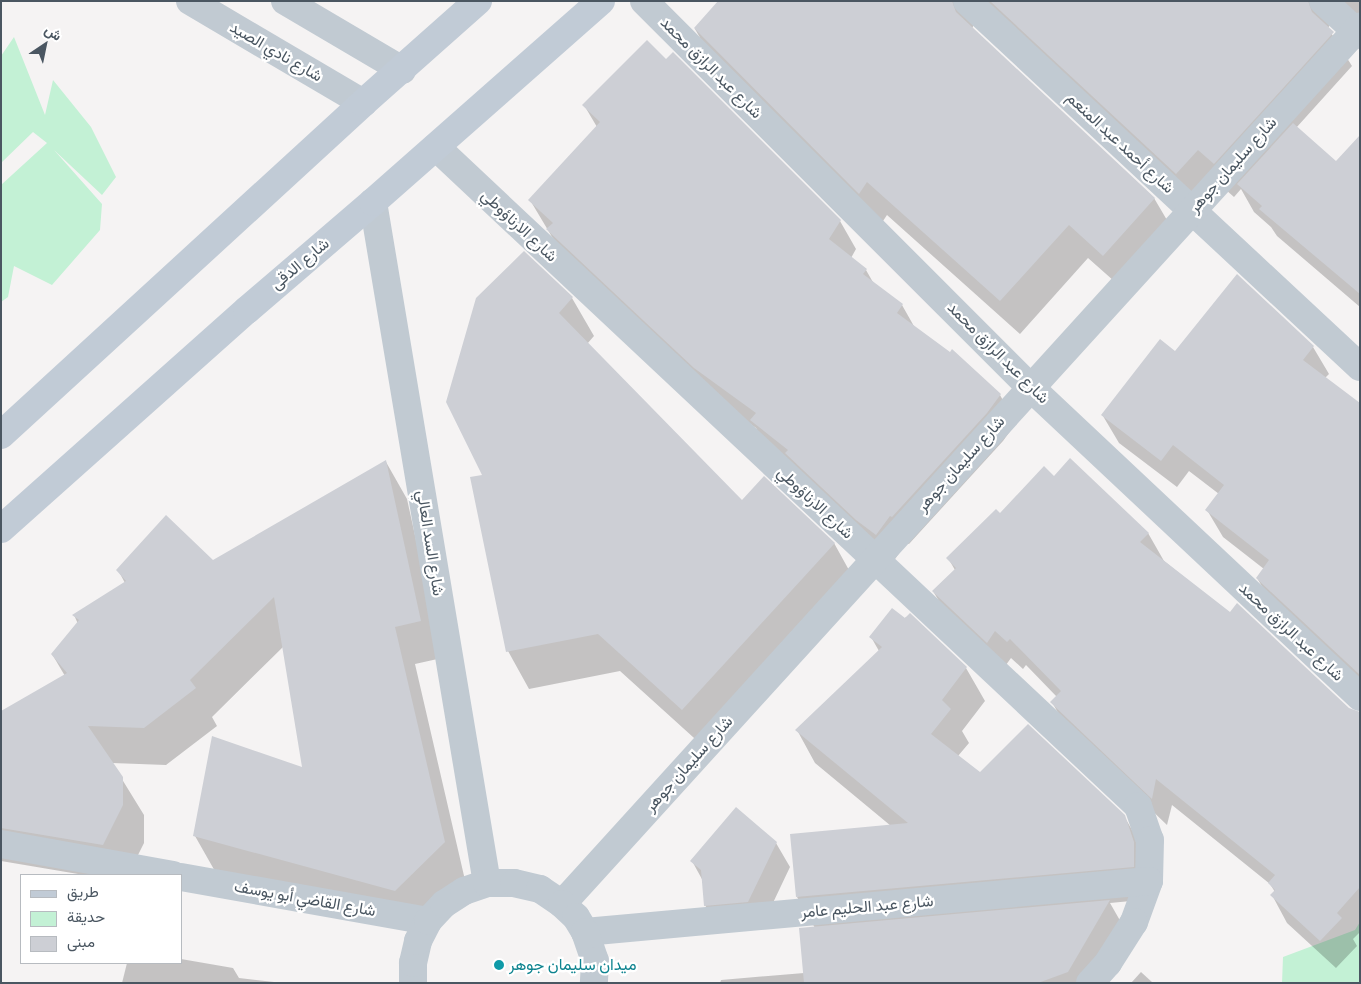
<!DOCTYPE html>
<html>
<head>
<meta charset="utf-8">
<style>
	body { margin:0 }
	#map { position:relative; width:1361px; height:984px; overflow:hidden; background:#f5f3f3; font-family:"Roboto Condensed",Vazirmatn,sans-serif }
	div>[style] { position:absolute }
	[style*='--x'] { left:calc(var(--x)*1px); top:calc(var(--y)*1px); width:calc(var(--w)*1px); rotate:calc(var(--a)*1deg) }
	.green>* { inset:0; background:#c3f1d5 }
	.shadow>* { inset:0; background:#0003 }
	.building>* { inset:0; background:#cdcfd5 }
	.street>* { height:28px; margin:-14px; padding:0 14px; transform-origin:14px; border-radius:14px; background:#c1cad2 }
	.secondary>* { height:28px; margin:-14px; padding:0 14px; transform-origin:14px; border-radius:14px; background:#c1cbd6 }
	.dots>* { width:14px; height:14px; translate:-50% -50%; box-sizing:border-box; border:2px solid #fff; border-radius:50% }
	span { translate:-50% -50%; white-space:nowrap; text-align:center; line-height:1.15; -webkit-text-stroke:4.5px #fff; paint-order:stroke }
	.street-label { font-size:16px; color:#4a5661 }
	.culture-label { font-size:16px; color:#0d838f }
	.left { translate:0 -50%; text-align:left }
	.frame { position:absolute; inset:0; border:2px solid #4a5661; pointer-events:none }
	.legend { position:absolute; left:20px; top:874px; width:162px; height:90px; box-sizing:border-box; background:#fff; border:1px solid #b7bbc0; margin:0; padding:6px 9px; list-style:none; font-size:15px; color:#4a5661 }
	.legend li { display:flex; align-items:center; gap:10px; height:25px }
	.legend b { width:25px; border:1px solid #b7bbc0 }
	.north { position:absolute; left:20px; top:20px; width:50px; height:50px; -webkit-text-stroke:4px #fff; paint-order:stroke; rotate:34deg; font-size:14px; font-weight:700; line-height:20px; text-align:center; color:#4a5661 }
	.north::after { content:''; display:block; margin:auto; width:18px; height:22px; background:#4a5661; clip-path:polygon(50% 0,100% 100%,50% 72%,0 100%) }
</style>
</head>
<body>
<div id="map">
	<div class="green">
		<div style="clip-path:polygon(14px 37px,45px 115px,53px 80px,91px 127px,116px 177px,102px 195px,54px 150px,102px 204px,100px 230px,52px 285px,14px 266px,8px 297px,1px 302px,1px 185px,47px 143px,33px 132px,1px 163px,1px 56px)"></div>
		<div style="clip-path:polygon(1360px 922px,1360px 983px,1282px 983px,1283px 957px,1355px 930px)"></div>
	</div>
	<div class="shadow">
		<div style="clip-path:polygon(720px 1px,1360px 1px,1360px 29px,1330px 25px,1328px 28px,1352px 66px,1296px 128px,1336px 163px,1360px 137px,1360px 307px,1277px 236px,1271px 227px,1254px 212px,1241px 189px,1234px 197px,1218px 183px,1196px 207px,974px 24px,972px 29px,1154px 198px,1174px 232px,1123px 289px,1088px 258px,1020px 334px,887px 215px,879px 227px,714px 62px,695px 29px)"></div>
		<div style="clip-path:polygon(673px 53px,840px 221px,856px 249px,851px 258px,866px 270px,874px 284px,902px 305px,915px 328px,1000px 395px,1016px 423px,1003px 441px,909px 544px,906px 543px,893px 562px,767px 448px,756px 428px,712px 396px,564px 257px,530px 200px,597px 127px,584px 105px,666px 61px)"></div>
		<div style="clip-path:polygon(524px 253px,572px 298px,594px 336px,587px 344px,742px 502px,834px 543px,855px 581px,704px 747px,620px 671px,529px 689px,508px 651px,484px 476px)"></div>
		<div style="clip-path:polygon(1313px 347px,1329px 374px,1325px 378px,1360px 404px,1360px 686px,1273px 605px,1257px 578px,1264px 569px,1223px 537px,1207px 510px,1219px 494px,1189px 471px,1177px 487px,1119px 443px,1103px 416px,1175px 353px)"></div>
		<div style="clip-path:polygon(386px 462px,407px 499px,442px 658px,415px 664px,465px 880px,416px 928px,216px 873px,195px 836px,303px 769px,284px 646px,212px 717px,217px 726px,166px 765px,112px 763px,144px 815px,144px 843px,128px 875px,84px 875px,1px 861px,1px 713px,65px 676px,52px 654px,78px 624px,74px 615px,125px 583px,118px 570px,213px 562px)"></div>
		<div style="clip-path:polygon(1055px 477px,1148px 533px,1164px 561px,1349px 710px,1360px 713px,1360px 932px,1353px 939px,1357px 946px,1336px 968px,1287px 923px,1272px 895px,1275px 892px,1270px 884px,1172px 805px,1167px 825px,1067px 729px,1052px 702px,1057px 697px,1026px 665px,1023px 669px,1011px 658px,1003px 669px,949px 618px,933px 591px,955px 570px,948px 558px,1000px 515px)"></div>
		<div style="clip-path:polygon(910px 615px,966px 668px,985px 701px,962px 731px,969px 743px,958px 756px,980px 773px,1124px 816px,1143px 849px,1152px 899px,1110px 903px,1126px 931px,1095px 983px,720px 983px,721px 980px,804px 973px,815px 928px,797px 897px,891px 826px,815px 763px,797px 730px,879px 651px,871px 637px)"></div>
		<div style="clip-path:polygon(776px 843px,790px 867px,762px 926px,719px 930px,705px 905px,703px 881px,692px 861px)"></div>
		<div style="clip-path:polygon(181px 959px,233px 968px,239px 978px,283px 983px,122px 983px,127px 963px,181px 963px)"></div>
		<div style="clip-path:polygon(1141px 972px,1153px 983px,1131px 983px)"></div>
	</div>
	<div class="building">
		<div style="clip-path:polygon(718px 1px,952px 1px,956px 12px,1155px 198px,1103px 256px,1069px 225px,1000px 301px,867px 182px,859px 194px,694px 28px)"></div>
		<div style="clip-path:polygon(990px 1px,1308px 1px,1312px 12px,1334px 32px,1214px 164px,1198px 150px,1176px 174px)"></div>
		<div style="clip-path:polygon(647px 40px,666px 59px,673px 52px,841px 220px,829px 239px,867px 269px,863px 274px,903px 304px,897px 313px,950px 352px,952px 349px,1001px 394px,987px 413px,892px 517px,890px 516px,876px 535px,856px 520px,785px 453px,788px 450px,750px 420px,756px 413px,694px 368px,546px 229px,553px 223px,528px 200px,600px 122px,582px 105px)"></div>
		<div style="clip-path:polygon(1293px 123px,1336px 161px,1360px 135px,1360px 294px,1259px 209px,1262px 206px,1237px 184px)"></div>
		<div style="clip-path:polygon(524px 251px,573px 297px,559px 313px,742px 500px,764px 476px,835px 543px,682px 710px,598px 634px,506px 652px,470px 477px,482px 475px,446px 402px,476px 298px)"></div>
		<div style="clip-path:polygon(1237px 274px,1314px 346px,1303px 360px,1360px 403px,1360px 675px,1256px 578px,1269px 560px,1205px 510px,1224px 485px,1173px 445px,1161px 461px,1101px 415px,1160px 339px,1175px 351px)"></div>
		<div style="clip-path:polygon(1070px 458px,1149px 533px,1140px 542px,1230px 612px,1237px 603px,1349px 708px,1360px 712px,1360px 887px,1337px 913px,1342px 918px,1320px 941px,1270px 895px,1275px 890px,1268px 883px,1275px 875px,1156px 779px,1152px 799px,1050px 702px,1061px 691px,1010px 639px,1007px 642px,995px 631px,987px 643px,932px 591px,956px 568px,946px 558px,996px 509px,1000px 513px,1044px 466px,1054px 476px)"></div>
		<div style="clip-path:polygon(386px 460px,421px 621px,395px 627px,445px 842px,395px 891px,193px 836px,212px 736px,302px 767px,274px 597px,190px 680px,196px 688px,144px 728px,88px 726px,123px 777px,123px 805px,103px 845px,1px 828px,1px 711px,67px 673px,51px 654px,79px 620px,72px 615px,126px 581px,116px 570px,166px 515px,213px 560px)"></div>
		<div style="clip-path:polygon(892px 608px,905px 618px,910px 613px,967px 667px,942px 700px,951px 709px,931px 734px,980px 772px,1028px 724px,1125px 815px,1134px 842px,1134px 867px,796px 897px,790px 834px,908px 823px,795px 730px,882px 647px,869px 637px)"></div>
		<div style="clip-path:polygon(736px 807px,777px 842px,748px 902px,704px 906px,701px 870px,690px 861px)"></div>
		<div style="clip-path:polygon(1110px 900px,1068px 972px,1038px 983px,804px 983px,799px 928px)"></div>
	</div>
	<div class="street">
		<div style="--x:190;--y:1;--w:201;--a:30.5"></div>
		<div style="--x:285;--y:1;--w:136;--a:30.5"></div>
		<div style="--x:644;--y:1;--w:546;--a:45"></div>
		<div style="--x:1030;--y:387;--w:453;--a:43.2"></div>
		<div style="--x:967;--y:1;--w:537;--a:42.96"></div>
		<div style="--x:1323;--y:1;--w:50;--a:42.6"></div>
		<div style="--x:436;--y:147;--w:963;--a:43.19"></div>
		<div style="--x:1138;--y:806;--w:36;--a:71"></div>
		<div style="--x:1150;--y:840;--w:41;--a:91.4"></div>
		<div style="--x:1149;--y:881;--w:44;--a:110.1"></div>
		<div style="--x:1134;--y:922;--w:49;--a:122.4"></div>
		<div style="--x:1108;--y:963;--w:27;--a:132"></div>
		<div style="--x:373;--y:202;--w:690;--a:80.5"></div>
		<div style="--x:1;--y:844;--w:175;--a:10.2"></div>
		<div style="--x:181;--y:877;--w:251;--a:10.1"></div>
		<div style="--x:562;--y:904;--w:1186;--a:-47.73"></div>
		<div style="--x:585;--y:932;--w:566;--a:-5.17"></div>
		<div style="--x:413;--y:983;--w:20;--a:-90"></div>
		<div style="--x:413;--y:963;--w:23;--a:-77"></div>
		<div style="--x:418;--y:941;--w:22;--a:-63"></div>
		<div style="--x:428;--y:921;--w:23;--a:-47"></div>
		<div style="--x:444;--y:904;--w:24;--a:-33"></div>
		<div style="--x:464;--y:891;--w:24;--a:-19"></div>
		<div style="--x:487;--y:883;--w:27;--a:0"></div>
		<div style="--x:514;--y:883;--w:27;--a:13"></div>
		<div style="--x:540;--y:889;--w:27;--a:34"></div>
		<div style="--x:562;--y:904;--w:19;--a:43"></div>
		<div style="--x:576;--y:917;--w:17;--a:59"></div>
		<div style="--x:585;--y:932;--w:31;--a:71"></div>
		<div style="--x:595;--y:961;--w:22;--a:93"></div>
	</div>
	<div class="secondary">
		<div style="--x:1;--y:435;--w:491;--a:-42.5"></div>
		<div style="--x:363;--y:103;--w:154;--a:-41.6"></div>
		<div style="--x:1;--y:529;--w:329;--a:-41.7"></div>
		<div style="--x:247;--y:310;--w:166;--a:-40.6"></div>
		<div style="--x:373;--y:202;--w:304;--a:-41.4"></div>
	</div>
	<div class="dots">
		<div style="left:499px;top:965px;background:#0f9aa8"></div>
	</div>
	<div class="street-label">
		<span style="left:276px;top:52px;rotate:30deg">شارع نادي الصيد</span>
		<span style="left:711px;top:68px;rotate:45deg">شارع عبد الرازق محمد</span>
		<span style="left:1120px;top:143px;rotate:43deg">شارع أحمد عبد المنعم</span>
		<span style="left:1233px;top:165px;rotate:-48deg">شارع سليمان جوهر</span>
		<span style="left:519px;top:226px;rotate:43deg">شارع الارناؤوطي</span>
		<span style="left:300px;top:264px;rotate:-40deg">شارع الدقى</span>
		<span style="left:998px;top:353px;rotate:45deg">شارع عبد الرازق محمد</span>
		<span style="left:961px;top:464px;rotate:-48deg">شارع سليمان جوهر</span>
		<span style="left:815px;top:503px;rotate:43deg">شارع الارناؤوطي</span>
		<span style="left:430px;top:543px;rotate:81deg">شارع السد العالي</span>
		<span style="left:1291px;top:632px;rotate:43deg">شارع عبد الرازق محمد</span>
		<span style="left:689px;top:764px;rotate:-48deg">شارع سليمان جوهر</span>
		<span style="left:305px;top:899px;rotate:10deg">شارع القاضي أبو يوسف</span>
		<span style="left:867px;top:907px;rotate:-5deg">شارع عبد الحليم عامر</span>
	</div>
	<div class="culture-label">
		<span class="left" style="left:509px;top:965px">ميدان سليمان جوهر</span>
	</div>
	<div class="frame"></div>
	<ul class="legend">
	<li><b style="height:6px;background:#c1cbd6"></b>طريق</li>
	<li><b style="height:14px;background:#c3f1d5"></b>حديقة</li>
	<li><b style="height:14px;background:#cdcfd5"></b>مبنى</li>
	</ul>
	<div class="north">ش</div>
</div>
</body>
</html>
